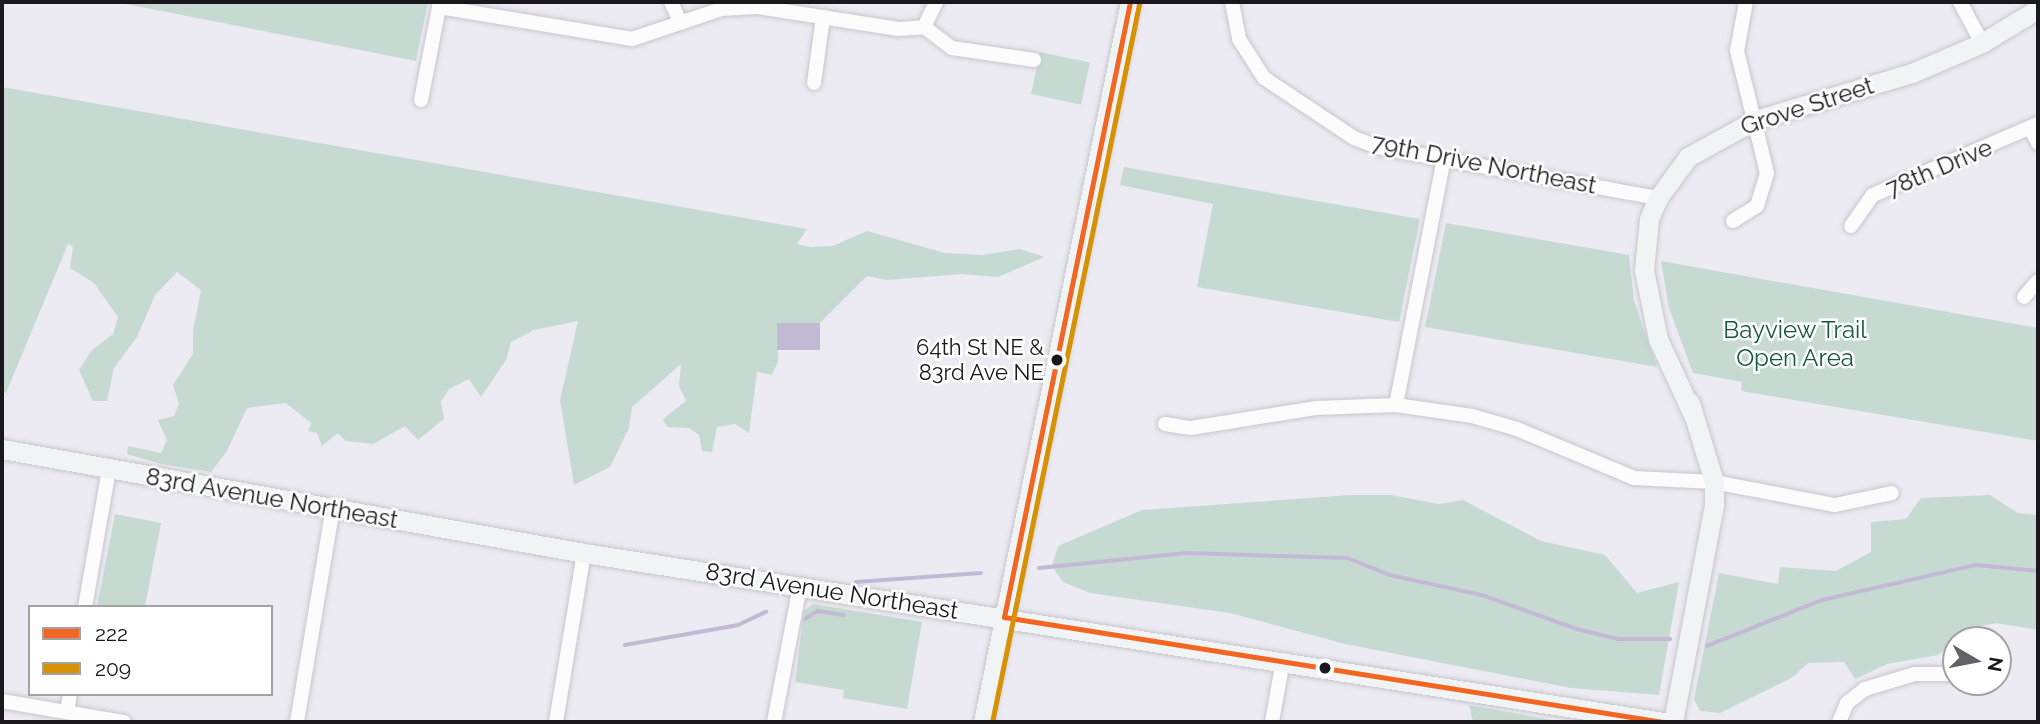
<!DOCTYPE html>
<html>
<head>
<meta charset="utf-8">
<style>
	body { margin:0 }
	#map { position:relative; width:2040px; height:724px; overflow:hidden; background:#eceaf2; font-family:Raleway,sans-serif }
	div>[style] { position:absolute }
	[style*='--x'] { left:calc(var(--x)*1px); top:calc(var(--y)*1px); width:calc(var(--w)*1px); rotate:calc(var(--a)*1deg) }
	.green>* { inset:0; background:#c6dad2; transform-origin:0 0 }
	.water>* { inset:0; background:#c2b9d4; transform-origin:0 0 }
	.stream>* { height:3.5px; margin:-1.75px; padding:0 1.75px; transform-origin:1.75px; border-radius:1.75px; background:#c2b9d4 }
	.roads { filter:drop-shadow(0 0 2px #c8c6cc) drop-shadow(0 0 2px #c8c6cc) }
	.street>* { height:14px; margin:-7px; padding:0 7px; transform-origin:7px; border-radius:7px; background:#fcfcfd }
	.secondary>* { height:19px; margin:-9.5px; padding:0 9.5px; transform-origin:9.5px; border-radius:9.5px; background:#f1f4f4 }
	.bus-1>* { height:5px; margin:-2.5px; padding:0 2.5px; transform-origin:2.5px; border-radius:2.5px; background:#f26522 }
	.bus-2>* { height:5px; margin:-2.5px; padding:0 2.5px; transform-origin:2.5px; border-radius:2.5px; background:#d69104 }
	.dots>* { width:19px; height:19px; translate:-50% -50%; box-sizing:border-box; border:4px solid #fff; border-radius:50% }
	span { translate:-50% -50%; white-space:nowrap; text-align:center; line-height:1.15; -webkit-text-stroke:5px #fff; paint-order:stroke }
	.bus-label { font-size:22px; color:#1a181d }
	.right { translate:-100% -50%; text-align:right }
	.street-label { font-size:24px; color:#1a181d }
	.park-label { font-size:24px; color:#15583c }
	.frame { position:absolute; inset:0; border:4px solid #1a181d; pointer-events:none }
	.legend { position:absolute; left:28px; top:605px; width:245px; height:91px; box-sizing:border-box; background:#fff; border:2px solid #a3a3a5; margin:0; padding:9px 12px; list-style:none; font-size:21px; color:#1a181d }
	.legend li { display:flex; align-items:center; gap:14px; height:35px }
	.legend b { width:35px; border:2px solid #a3a3a5 }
	.north { position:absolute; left:1942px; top:626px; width:70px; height:70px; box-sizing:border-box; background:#fff; border:2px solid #a3a3a5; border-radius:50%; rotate:100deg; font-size:19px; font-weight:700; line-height:28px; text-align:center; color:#1a181d }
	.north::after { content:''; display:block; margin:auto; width:24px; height:32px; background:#646268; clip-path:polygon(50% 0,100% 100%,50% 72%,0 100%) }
</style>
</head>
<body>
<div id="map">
	<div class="green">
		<div style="clip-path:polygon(116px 2px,428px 2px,416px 61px)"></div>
		<div style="left:1040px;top:52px;width:51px;height:43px;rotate:12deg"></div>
		<div style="clip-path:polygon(2px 87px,807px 229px,797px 244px,810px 247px,833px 246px,867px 231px,945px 253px,983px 255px,1020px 249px,1044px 257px,998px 277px,962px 274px,887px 280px,867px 276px,820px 323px,777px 323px,778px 362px,772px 375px,757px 372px,749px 433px,735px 424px,717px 427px,712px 452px,702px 451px,699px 435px,689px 428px,667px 427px,663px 419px,686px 401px,679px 386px,681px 364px,632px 407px,629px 428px,610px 467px,574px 485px,560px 400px,578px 321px,534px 330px,511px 342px,506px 360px,481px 397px,469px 379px,449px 389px,441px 402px,444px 419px,418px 440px,405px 426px,373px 444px,346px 441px,338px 433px,322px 446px,317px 433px,308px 431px,311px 423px,286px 403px,247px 408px,227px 451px,211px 472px,161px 464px,127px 454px,128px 446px,161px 453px,167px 440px,158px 420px,174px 416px,179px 404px,173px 385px,193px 354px,193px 331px,201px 290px,177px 272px,155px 295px,137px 337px,114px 368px,107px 401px,93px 401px,79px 370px,92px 350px,113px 334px,118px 317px,94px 283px,70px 268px,73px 247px,68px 244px,6px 393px,2px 391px)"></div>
		<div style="clip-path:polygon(1124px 167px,1420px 219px,1399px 322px,1197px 287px,1213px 204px,1120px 185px)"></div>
		<div style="clip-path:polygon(1446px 223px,1629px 255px,1634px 301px,1657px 367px,1425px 327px)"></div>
		<div style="clip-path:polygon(1661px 261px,2038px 328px,2038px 441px,1741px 391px,1742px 382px,1693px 373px,1669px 308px)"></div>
		<div style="clip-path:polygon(1350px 495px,1391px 495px,1439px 504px,1463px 500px,1541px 541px,1605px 555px,1637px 593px,1679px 582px,1659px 695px,1571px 688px,1345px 644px,1230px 613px,1090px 593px,1063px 582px,1052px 566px,1058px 546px,1142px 510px)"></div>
		<div style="clip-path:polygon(1990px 495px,2018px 513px,2038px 515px,2038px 630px,1996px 623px,1977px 627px,1938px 655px,1887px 664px,1855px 679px,1844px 662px,1808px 663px,1793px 677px,1720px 713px,1700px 711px,1694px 699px,1719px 573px,1778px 584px,1780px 567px,1836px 571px,1871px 552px,1871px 522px,1906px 519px,1921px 498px)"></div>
		<div style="left:115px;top:514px;width:47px;height:95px;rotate:11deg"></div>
		<div style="clip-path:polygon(813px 604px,922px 622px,907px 709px,843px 698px,844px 690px,795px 682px,804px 611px)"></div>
		<div style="clip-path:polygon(1469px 705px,1552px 720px,1567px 722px,1473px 722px)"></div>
	</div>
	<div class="water">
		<div style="left:777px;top:323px;width:43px;height:27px"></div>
	</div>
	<div class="stream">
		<div style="--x:1039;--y:568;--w:148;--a:-5.8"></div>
		<div style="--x:1186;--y:553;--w:162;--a:1.8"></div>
		<div style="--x:1348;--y:558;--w:45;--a:22"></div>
		<div style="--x:1390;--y:575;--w:94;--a:12.3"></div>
		<div style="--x:1482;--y:595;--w:101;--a:19.7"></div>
		<div style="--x:1577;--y:629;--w:42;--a:13.7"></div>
		<div style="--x:1618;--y:639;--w:52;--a:0"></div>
		<div style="--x:856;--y:582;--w:125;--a:-4.1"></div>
		<div style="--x:805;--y:619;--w:15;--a:-32"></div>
		<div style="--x:818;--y:611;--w:26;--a:9"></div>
		<div style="--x:625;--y:645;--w:115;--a:-10"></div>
		<div style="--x:738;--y:625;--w:31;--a:-25"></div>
		<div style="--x:1707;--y:646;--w:124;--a:-21.8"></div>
		<div style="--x:1822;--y:600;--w:158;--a:-12.8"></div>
		<div style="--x:1976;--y:565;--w:62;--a:5.5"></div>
	</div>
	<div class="roads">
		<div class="street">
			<div style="--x:671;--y:2;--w:23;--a:65"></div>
			<div style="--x:1232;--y:2;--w:38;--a:79"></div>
			<div style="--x:1239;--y:39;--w:46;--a:57.3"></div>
			<div style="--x:1264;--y:78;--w:108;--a:33.7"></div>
			<div style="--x:1354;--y:138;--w:25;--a:21"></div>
			<div style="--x:1377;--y:147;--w:286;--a:10.3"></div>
			<div style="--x:1960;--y:2;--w:47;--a:61.8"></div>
			<div style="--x:439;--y:7;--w:196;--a:9.4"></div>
			<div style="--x:632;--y:39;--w:94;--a:-18.6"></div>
			<div style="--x:721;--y:9;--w:37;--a:-3"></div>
			<div style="--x:758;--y:7;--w:142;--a:8.9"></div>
			<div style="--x:898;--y:29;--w:26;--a:-4"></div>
			<div style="--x:924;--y:27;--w:35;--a:37"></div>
			<div style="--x:952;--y:48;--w:83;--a:8.3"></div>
			<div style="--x:924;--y:27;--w:28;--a:-64"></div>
			<div style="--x:814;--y:83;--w:67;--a:-82.2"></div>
			<div style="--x:421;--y:100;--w:100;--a:-79"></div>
			<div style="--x:2031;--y:129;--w:16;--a:63"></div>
			<div style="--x:1733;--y:221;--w:28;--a:-32"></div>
			<div style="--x:1757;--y:206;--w:34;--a:-73"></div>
			<div style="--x:1767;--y:173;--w:126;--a:-103.8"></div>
			<div style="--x:1737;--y:51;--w:50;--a:-79.6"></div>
			<div style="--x:1851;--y:226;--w:38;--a:-55"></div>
			<div style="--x:1873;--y:195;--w:180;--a:-23.3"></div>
			<div style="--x:2024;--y:297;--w:21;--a:-49"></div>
			<div style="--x:1396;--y:405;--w:251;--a:-79"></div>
			<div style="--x:1165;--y:424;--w:26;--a:9"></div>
			<div style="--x:1191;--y:428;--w:127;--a:-9.1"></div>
			<div style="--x:1316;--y:408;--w:80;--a:-2.1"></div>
			<div style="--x:1396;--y:405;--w:77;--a:8.2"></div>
			<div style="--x:1472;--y:416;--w:47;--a:16.1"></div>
			<div style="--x:1517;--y:429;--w:127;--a:22.7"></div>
			<div style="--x:1634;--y:478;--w:80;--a:2.9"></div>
			<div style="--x:1714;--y:482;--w:123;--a:10.8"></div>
			<div style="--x:1835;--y:505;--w:58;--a:-11.9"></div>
			<div style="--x:85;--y:607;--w:140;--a:-80.1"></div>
			<div style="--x:2;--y:701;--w:124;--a:9.8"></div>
			<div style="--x:67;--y:712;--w:18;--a:-81"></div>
			<div style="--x:297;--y:722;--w:217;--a:-80.5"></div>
			<div style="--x:556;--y:722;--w:171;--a:-80.6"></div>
			<div style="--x:774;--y:722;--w:138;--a:-79.2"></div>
			<div style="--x:1272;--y:722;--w:63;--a:-79.9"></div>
			<div style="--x:1839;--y:722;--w:21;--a:-67"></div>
			<div style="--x:1847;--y:703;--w:23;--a:-38"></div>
			<div style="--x:1865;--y:689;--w:52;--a:-16.7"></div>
			<div style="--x:1915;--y:674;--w:39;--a:0"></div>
		</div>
		<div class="secondary">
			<div style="--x:1693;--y:415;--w:84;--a:-114.7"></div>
			<div style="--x:1658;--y:339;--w:70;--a:-101.5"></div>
			<div style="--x:1644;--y:270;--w:51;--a:-84.4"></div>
			<div style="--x:1649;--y:219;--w:23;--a:-67"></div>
			<div style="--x:1658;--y:198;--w:51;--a:-53.8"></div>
			<div style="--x:1688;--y:157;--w:77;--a:-28.9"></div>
			<div style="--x:1755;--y:120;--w:164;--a:-16.7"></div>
			<div style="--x:1912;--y:73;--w:76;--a:-23.2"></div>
			<div style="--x:1982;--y:43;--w:66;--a:-31.3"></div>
			<div style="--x:2;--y:449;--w:591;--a:10.13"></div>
			<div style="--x:584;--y:553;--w:1092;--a:8.9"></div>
			<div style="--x:983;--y:722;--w:735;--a:-78.46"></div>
			<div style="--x:1673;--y:722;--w:221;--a:-79.3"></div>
			<div style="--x:1714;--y:505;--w:23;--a:-90"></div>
			<div style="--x:1714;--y:482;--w:83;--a:-106.9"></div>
		</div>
	</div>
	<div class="bus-1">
		<div style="--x:1004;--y:617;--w:667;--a:9.05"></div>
		<div style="--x:1004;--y:617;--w:628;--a:-78.42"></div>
	</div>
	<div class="bus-2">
		<div style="--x:992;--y:722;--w:733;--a:-78.43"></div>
	</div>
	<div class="dots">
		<div style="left:1057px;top:360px;background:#1a181d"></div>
		<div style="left:1325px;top:668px;background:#1a181d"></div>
	</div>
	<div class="bus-label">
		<span class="right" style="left:1044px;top:360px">64th St NE &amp;<br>83rd Ave NE</span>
	</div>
	<div class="street-label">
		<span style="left:1807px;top:106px;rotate:-18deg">Grove Street</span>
		<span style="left:1484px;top:164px;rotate:11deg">79th Drive Northeast</span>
		<span style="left:1939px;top:168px;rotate:-23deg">78th Drive</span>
		<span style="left:272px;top:498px;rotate:10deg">83rd Avenue Northeast</span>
		<span style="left:832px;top:591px;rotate:9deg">83rd Avenue Northeast</span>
	</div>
	<div class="park-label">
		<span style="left:1795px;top:344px">Bayview Trail<br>Open Area</span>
	</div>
	<div class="frame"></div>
	<ul class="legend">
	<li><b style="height:9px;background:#f26522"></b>222</li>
	<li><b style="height:9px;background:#d69104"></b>209</li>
	</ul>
	<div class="north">N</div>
</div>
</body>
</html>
